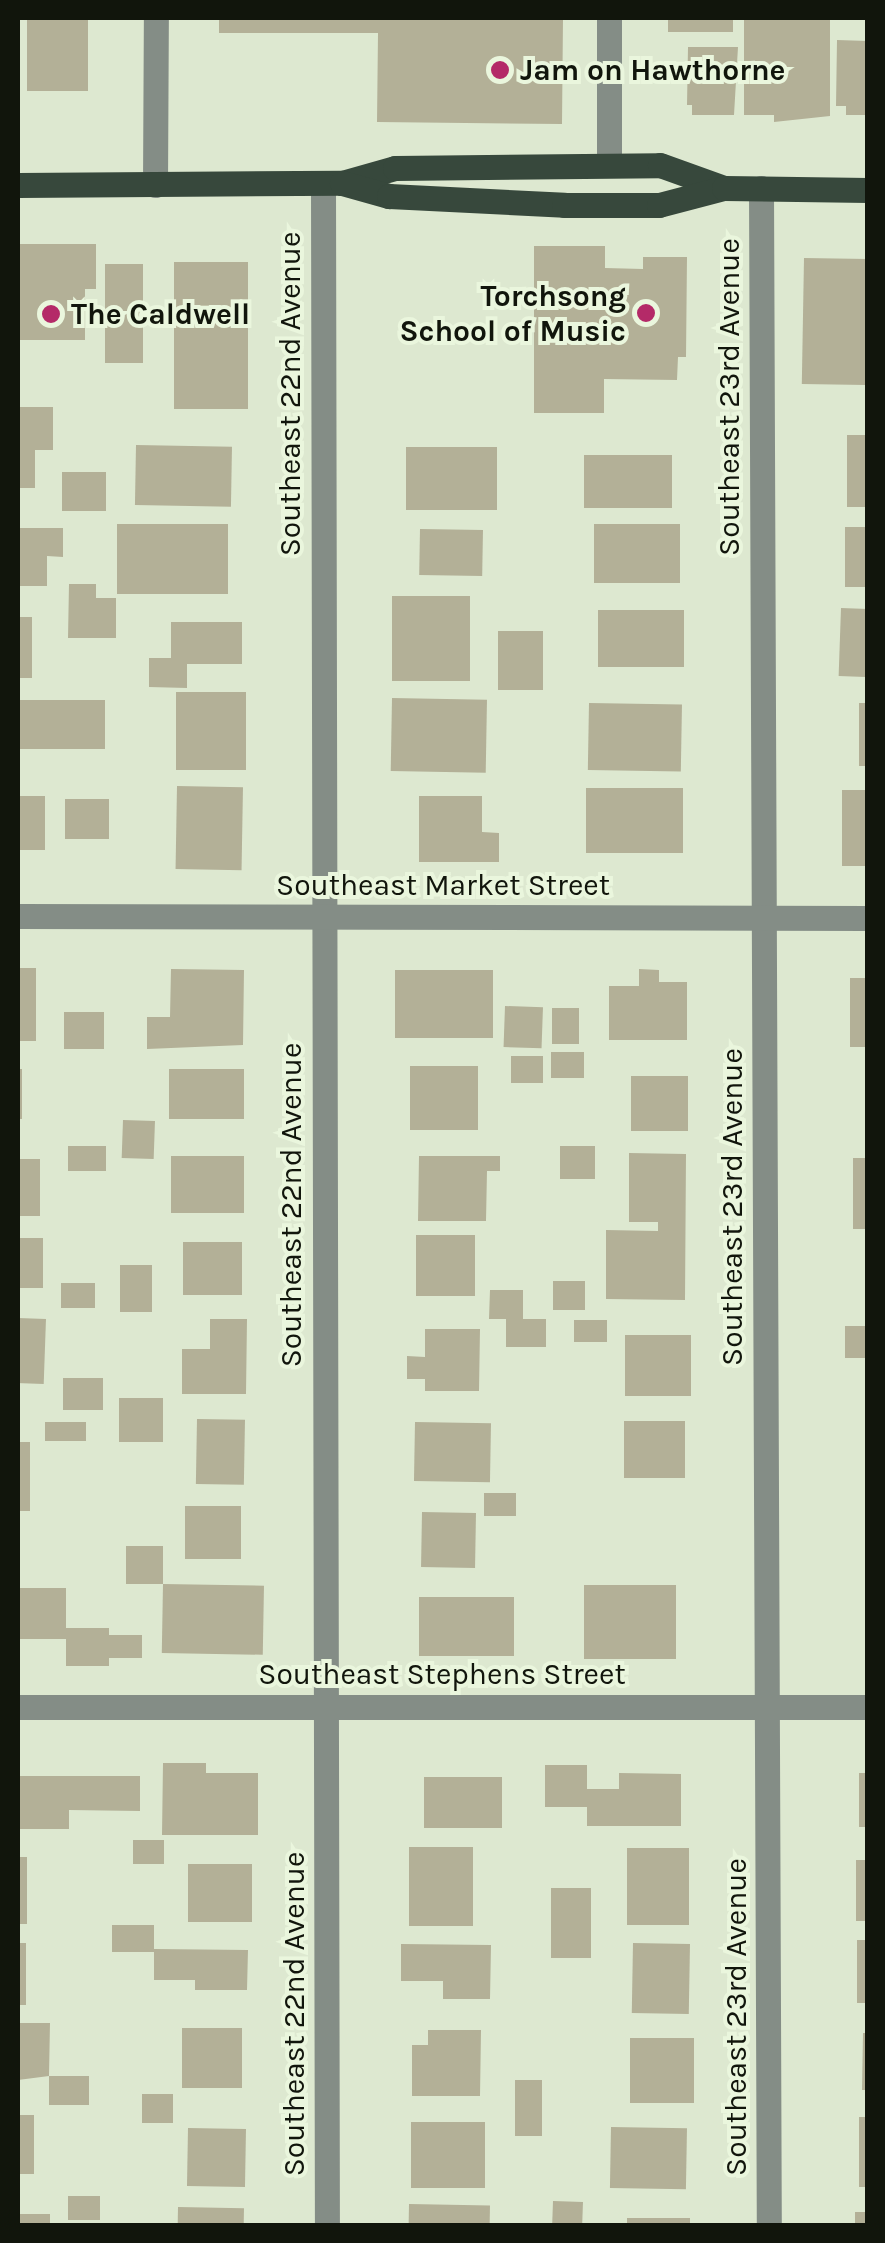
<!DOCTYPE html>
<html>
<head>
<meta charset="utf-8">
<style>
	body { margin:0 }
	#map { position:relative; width:885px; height:2243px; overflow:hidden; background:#dde8d0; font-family:Karla,sans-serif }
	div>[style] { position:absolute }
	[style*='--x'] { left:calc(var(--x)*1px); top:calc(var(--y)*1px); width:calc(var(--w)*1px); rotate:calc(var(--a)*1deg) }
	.building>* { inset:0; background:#b3b097; transform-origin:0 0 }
	.minor>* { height:25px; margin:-12.5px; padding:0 12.5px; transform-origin:12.5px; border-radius:12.5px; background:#848d86 }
	.major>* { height:25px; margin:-12.5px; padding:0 12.5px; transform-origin:12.5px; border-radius:12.5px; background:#37483c }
	.dots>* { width:28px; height:28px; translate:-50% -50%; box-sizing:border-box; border:5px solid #eaf6dd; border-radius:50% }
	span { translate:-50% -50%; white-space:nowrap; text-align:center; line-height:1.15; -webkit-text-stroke:8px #eaf6dd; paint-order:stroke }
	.poi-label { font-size:30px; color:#11150c; font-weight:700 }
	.left { translate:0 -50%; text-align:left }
	.right { translate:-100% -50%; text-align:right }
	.street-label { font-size:30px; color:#11150c }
	.frame { position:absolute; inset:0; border:20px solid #11150c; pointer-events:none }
</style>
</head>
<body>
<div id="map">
	<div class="building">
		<div style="left:27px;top:18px;width:61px;height:73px"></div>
		<div style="clip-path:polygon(219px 18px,563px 18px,562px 124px,377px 122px,378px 33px,219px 33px)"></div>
		<div style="left:668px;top:18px;width:65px;height:14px"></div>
		<div style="clip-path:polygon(744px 18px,830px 18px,830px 116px,774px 122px,774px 115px,744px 115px)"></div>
		<div style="clip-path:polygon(837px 40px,868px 41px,868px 115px,846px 115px,846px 106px,836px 106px)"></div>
		<div style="clip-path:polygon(688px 47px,738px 47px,734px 115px,692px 115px,692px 105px,687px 105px)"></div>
		<div style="clip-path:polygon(18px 244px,96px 244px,96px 289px,85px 289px,85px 340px,18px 340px)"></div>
		<div style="clip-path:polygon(534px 246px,605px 246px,605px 268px,643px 269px,643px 257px,687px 257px,686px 357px,678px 357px,677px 380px,604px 379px,604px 413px,534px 413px)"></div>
		<div style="left:804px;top:258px;width:64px;height:126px;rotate:1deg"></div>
		<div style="left:174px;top:262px;width:74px;height:147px"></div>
		<div style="left:105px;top:264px;width:38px;height:99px"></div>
		<div style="clip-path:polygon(18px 407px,53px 407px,53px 450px,35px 450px,35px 488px,18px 488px)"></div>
		<div style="left:847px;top:435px;width:21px;height:72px"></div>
		<div style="left:136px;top:445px;width:96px;height:60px;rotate:1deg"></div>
		<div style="left:406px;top:447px;width:91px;height:63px"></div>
		<div style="left:584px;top:455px;width:88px;height:53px"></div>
		<div style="left:62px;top:472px;width:44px;height:39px"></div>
		<div style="left:117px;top:524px;width:111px;height:70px"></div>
		<div style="left:594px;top:524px;width:86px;height:59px"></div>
		<div style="left:845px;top:527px;width:23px;height:60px"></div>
		<div style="clip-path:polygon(18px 528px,63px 528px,63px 557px,47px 556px,47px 586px,18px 586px)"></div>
		<div style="left:420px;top:529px;width:63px;height:46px;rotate:1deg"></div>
		<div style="clip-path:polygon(69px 584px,96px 584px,96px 598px,116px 598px,116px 638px,68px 638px)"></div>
		<div style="left:392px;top:596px;width:78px;height:85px"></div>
		<div style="left:841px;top:608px;width:27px;height:68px;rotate:2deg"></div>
		<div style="left:598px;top:610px;width:86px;height:57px"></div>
		<div style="left:18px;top:617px;width:14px;height:61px"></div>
		<div style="clip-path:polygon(171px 622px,242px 622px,242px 664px,187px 664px,187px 688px,149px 687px,149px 658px,171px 658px)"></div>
		<div style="left:498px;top:631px;width:45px;height:59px"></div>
		<div style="left:176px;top:692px;width:70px;height:78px"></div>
		<div style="left:392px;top:698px;width:95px;height:73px;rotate:1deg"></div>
		<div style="left:18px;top:700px;width:87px;height:49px"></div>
		<div style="left:589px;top:703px;width:93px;height:67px;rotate:1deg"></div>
		<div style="left:859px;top:703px;width:9px;height:63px"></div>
		<div style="left:177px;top:786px;width:66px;height:83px;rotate:1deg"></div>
		<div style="left:586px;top:788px;width:97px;height:65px"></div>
		<div style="left:842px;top:790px;width:26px;height:76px"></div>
		<div style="left:18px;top:796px;width:27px;height:54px"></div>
		<div style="clip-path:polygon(419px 796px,482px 796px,482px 832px,499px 833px,499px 862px,419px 862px)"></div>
		<div style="left:65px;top:799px;width:44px;height:40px"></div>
		<div style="left:18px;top:968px;width:18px;height:73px"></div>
		<div style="clip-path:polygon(171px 969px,244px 970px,243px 1045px,147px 1049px,147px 1017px,170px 1017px)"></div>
		<div style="clip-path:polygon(639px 969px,659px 970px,659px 982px,687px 982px,687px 1040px,609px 1040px,609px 986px,639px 986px)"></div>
		<div style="left:395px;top:970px;width:98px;height:68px"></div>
		<div style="left:850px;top:978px;width:18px;height:69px"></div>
		<div style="left:505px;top:1006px;width:38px;height:41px;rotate:2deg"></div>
		<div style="left:552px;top:1008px;width:27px;height:36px"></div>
		<div style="left:64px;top:1012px;width:40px;height:37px"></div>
		<div style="left:551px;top:1052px;width:33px;height:26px"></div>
		<div style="left:511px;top:1056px;width:32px;height:27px"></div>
		<div style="left:410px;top:1066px;width:68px;height:64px"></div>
		<div style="left:18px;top:1069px;width:4px;height:50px"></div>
		<div style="left:169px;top:1069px;width:75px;height:50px"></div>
		<div style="left:631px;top:1076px;width:57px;height:55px"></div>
		<div style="left:123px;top:1120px;width:32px;height:38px;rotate:2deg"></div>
		<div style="left:68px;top:1146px;width:38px;height:25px"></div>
		<div style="left:560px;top:1146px;width:35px;height:33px"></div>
		<div style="clip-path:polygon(629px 1153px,686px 1154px,685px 1300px,606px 1299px,606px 1230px,658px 1231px,658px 1222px,629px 1222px)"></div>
		<div style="left:171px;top:1156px;width:73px;height:57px"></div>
		<div style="clip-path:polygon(419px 1156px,500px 1156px,500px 1171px,487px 1171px,486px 1221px,418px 1221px)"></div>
		<div style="left:853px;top:1158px;width:15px;height:71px"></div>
		<div style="left:18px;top:1159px;width:22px;height:57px"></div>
		<div style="left:416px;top:1235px;width:59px;height:61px"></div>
		<div style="left:18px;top:1238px;width:25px;height:50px"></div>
		<div style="left:183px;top:1242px;width:59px;height:53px"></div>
		<div style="left:120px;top:1265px;width:32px;height:47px"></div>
		<div style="left:553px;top:1281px;width:32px;height:29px"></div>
		<div style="left:61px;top:1283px;width:34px;height:25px"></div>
		<div style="clip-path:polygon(490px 1290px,523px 1290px,523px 1319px,546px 1319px,546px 1347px,506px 1347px,506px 1319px,489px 1319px)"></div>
		<div style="left:18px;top:1318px;width:28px;height:65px;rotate:2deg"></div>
		<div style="clip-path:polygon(210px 1319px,247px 1319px,246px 1394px,182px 1394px,182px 1349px,210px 1349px)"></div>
		<div style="left:574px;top:1320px;width:33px;height:22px"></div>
		<div style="left:845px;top:1326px;width:23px;height:32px"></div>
		<div style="clip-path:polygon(425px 1329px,480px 1329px,479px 1391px,425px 1391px,425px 1379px,407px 1379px,407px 1356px,425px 1357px)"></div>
		<div style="left:625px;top:1335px;width:66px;height:61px"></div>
		<div style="left:63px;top:1378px;width:40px;height:32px"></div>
		<div style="left:119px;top:1398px;width:44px;height:44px"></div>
		<div style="left:197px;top:1419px;width:48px;height:65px;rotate:1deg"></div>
		<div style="left:624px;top:1421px;width:61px;height:57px"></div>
		<div style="left:45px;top:1422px;width:41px;height:19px"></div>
		<div style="left:415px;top:1422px;width:76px;height:59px;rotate:1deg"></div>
		<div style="left:18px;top:1442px;width:12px;height:69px"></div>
		<div style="left:484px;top:1493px;width:32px;height:23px"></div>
		<div style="left:185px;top:1506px;width:56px;height:53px"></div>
		<div style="left:422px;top:1512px;width:54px;height:55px;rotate:1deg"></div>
		<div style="left:126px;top:1546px;width:37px;height:38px"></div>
		<div style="left:163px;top:1584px;width:101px;height:69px;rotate:1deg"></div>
		<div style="left:584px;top:1585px;width:92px;height:74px"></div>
		<div style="clip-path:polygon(18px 1588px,66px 1588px,66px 1628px,109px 1628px,109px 1635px,142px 1635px,142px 1658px,109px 1658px,109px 1666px,66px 1666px,66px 1639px,18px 1639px)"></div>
		<div style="left:419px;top:1597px;width:95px;height:59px"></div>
		<div style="clip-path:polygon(163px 1763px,206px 1763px,206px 1773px,258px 1773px,258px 1835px,162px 1835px)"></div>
		<div style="clip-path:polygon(545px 1765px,587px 1765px,587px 1789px,619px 1789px,619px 1773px,681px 1774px,681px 1826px,587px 1826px,587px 1807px,545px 1807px)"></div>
		<div style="left:859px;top:1773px;width:9px;height:54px"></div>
		<div style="clip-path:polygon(18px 1776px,140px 1776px,140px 1811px,69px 1810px,69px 1829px,18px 1829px)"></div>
		<div style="left:424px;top:1777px;width:78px;height:51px"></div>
		<div style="left:133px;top:1840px;width:31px;height:24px"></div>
		<div style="left:409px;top:1847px;width:64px;height:79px"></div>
		<div style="left:627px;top:1848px;width:62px;height:77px"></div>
		<div style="left:18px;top:1857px;width:9px;height:67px"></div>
		<div style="left:856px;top:1860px;width:12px;height:61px"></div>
		<div style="left:188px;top:1864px;width:64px;height:58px"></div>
		<div style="left:551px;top:1888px;width:40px;height:70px"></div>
		<div style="clip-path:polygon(112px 1925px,154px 1925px,154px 1949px,248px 1950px,247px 1990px,195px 1990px,195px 1980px,154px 1980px,154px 1952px,112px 1952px)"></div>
		<div style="left:857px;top:1940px;width:11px;height:63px"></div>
		<div style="left:18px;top:1943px;width:8px;height:62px"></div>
		<div style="left:633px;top:1943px;width:57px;height:70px;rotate:1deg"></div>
		<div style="clip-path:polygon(401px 1944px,491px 1945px,490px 1999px,443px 1999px,443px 1981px,401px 1981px)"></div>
		<div style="clip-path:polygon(18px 2023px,50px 2023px,49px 2076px,89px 2076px,89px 2105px,49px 2105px,49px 2076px,18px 2080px)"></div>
		<div style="left:182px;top:2028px;width:60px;height:60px"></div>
		<div style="clip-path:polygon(428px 2030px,481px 2030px,480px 2096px,412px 2096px,412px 2045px,428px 2045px)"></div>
		<div style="clip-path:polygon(863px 2033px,868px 2033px,868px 2090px,862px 2090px)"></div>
		<div style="left:630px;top:2038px;width:64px;height:65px"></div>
		<div style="left:515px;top:2080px;width:27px;height:56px"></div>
		<div style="left:142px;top:2094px;width:31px;height:29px"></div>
		<div style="left:18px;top:2115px;width:16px;height:59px"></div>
		<div style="left:859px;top:2117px;width:9px;height:70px"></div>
		<div style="left:411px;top:2122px;width:74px;height:66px"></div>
		<div style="left:611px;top:2127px;width:76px;height:61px;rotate:1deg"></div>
		<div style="left:188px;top:2128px;width:58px;height:58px;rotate:1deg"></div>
		<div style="left:68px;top:2196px;width:32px;height:24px"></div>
		<div style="left:553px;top:2201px;width:30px;height:25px;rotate:2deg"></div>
		<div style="left:409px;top:2204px;width:81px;height:22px;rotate:1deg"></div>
		<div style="left:178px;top:2207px;width:66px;height:19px;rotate:1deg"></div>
		<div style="left:855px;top:2212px;width:13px;height:14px"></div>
		<div style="left:18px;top:2214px;width:32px;height:12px"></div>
		<div style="left:627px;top:2218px;width:63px;height:8px"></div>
	</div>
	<div class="minor">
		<div style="--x:609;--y:165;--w:147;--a:-90"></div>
		<div style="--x:323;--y:183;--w:2043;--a:89.89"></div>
		<div style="--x:155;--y:185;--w:167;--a:-89.7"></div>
		<div style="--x:761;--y:188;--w:2038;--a:89.78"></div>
		<div style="--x:18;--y:916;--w:850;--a:0.13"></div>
		<div style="--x:18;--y:1707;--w:850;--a:0"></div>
	</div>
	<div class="major">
		<div style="--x:342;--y:183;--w:55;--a:-15.8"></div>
		<div style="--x:395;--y:168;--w:265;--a:-0.6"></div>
		<div style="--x:660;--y:165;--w:68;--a:19.8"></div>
		<div style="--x:18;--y:185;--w:324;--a:-0.4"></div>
		<div style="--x:342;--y:183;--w:49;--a:15.5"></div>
		<div style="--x:389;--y:196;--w:175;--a:2.9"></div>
		<div style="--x:564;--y:205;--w:95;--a:0"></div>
		<div style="--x:659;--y:205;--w:67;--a:-14.7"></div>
		<div style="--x:724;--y:188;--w:144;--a:0.8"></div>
	</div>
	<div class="dots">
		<div style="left:500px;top:70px;background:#b42a68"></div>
		<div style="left:646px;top:313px;background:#b42a68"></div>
		<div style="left:51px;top:314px;background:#b42a68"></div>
	</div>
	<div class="poi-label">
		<span class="left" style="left:520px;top:70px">Jam on Hawthorne</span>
		<span class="right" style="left:626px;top:313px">Torchsong<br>School of Music</span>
		<span class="left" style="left:71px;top:314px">The Caldwell</span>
	</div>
	<div class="street-label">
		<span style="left:290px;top:394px;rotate:-90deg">Southeast 22nd Avenue</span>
		<span style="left:729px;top:397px;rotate:-90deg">Southeast 23rd Avenue</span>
		<span style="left:443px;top:885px">Southeast Market Street</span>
		<span style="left:291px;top:1205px;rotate:-90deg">Southeast 22nd Avenue</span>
		<span style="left:732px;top:1207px;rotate:-90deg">Southeast 23rd Avenue</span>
		<span style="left:442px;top:1674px">Southeast Stephens Street</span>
		<span style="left:294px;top:2014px;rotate:-90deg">Southeast 22nd Avenue</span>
		<span style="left:736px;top:2017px;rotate:-90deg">Southeast 23rd Avenue</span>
	</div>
	<div class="frame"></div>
</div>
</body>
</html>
